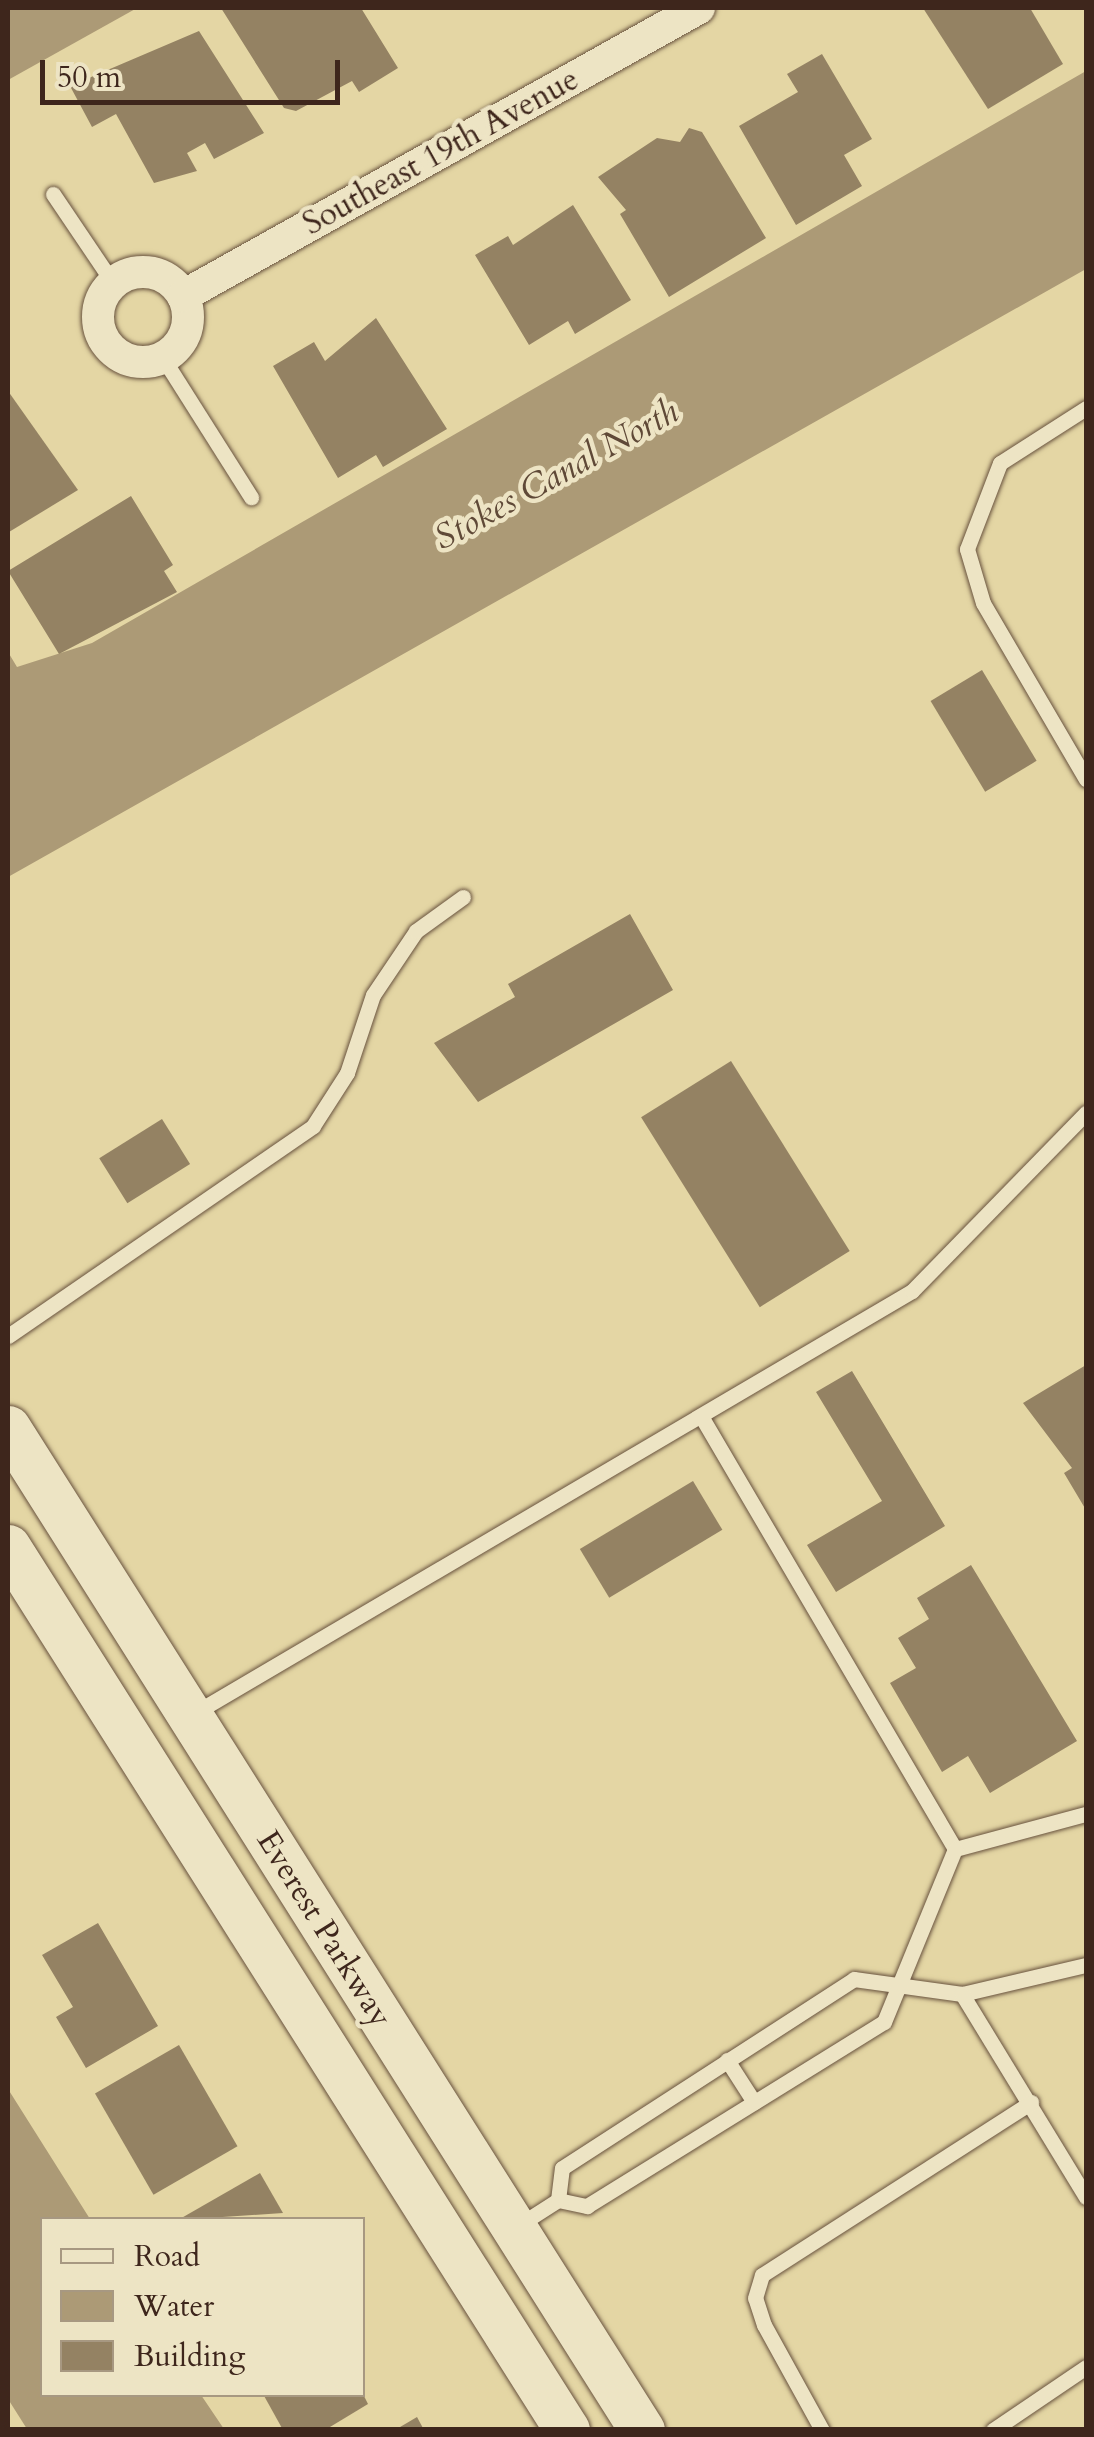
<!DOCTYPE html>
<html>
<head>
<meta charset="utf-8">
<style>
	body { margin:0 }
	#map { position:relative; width:1094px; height:2437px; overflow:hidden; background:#e4d6a4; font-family:Cardo,serif }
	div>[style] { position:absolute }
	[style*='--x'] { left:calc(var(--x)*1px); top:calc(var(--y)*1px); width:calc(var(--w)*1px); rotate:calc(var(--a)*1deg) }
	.water>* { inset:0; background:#ac9a76 }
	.building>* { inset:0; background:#948263; transform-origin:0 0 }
	.roads { filter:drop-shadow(0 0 2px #68523e) drop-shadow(0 0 2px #68523e) }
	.lane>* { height:15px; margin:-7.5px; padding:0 7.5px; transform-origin:7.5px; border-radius:7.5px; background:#ede4c4 }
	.street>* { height:32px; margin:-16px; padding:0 16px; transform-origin:16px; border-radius:16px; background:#ede4c4 }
	.street>.ring { margin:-16px; padding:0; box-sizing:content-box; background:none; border:32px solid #ede4c4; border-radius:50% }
	.secondary>* { height:45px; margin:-22.5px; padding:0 22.5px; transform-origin:22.5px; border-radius:22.5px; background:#ede4c4 }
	span { translate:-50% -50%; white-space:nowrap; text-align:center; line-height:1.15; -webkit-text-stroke:9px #ede4c4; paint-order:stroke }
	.street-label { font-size:32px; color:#3e261c }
	.water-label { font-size:35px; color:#5f4937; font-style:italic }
	.frame { position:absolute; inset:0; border:10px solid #3e261c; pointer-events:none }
	.legend { position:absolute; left:40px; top:2217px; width:325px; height:180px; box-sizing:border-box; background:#ede4c4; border:2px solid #a79881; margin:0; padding:12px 18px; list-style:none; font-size:30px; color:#3e261c }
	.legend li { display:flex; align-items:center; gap:20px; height:50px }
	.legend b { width:50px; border:2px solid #a79881 }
	.scale { position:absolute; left:40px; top:60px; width:300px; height:45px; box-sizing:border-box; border:5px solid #3e261c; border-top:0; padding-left:12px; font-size:30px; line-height:35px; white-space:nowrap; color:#3e261c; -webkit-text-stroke:8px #ede4c4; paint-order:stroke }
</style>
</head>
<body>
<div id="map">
	<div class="water">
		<div style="clip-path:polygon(8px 8px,137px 8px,8px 80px)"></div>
		<div style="clip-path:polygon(1086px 71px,1086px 269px,8px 877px,8px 652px,17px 667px,92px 643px)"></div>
		<div style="clip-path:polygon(8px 2089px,90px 2219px,42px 2220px,42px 2394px,201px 2395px,224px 2429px,27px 2429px,8px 2399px)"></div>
	</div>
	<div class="building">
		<div style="clip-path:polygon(221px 8px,361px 8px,398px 68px,359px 92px,352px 81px,296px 111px,284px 108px)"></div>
		<div style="clip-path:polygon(923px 8px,1030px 8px,1063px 64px,988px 109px)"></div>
		<div style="clip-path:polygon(199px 31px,264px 133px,214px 159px,205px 143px,187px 153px,197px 171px,154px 183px,116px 114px,92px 127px,70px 86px)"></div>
		<div style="clip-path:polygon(822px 54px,872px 139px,844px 155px,862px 186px,796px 225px,739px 126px,798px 92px,787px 74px)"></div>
		<div style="clip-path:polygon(689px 128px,702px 132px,766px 238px,669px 297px,620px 214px,626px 210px,598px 177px,657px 138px,680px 142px)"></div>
		<div style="clip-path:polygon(573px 205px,631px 300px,575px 334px,568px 321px,529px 345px,475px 255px,508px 236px,513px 245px)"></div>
		<div style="clip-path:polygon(376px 318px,447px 429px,383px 467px,376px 455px,338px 478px,273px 366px,314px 342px,325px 361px)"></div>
		<div style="clip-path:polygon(8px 391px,78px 490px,9px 532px,8px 529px)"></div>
		<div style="clip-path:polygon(131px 496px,173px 565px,164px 571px,177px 592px,59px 654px,8px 571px)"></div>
		<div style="left:982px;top:670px;width:106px;height:60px;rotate:59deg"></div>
		<div style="clip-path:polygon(630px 914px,673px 990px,478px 1102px,434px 1043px,515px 997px,508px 984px)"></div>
		<div style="left:731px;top:1061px;width:224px;height:106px;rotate:58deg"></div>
		<div style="left:162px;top:1119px;width:53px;height:74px;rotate:58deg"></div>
		<div style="clip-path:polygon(1086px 1365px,1086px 1510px,1064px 1473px,1072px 1468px,1023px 1403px)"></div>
		<div style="clip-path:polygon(852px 1371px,945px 1526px,836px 1592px,807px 1545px,882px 1501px,816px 1392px)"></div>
		<div style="left:693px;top:1481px;width:57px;height:132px;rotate:59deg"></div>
		<div style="clip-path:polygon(971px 1565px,1077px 1741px,990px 1793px,968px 1756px,942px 1772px,890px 1683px,916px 1668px,898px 1638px,929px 1619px,917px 1598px)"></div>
		<div style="clip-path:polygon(98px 1923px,158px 2026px,86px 2068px,56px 2017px,73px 2007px,42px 1955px)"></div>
		<div style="left:179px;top:2045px;width:117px;height:97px;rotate:60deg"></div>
		<div style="clip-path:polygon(260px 2173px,283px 2213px,178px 2220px)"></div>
		<div style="clip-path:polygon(263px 2394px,363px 2394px,368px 2404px,325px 2430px,283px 2430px)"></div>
		<div style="clip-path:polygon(417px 2417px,424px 2430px,395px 2430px)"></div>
	</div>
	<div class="roads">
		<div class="lane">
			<div style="--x:53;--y:194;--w:107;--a:56"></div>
			<div style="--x:163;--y:358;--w:165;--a:57.7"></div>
			<div style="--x:1086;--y:408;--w:102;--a:147.4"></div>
			<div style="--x:1000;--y:463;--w:92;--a:111"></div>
			<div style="--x:967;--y:549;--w:56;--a:73.5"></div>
			<div style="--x:983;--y:603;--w:204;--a:59.7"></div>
			<div style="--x:8;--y:1336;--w:370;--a:-34.5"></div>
			<div style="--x:313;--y:1126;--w:63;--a:-57.3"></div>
			<div style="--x:347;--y:1073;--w:82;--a:-71.6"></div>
			<div style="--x:373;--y:995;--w:77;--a:-56.1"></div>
			<div style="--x:416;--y:931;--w:58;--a:-35.9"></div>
			<div style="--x:701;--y:1416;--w:502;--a:59.6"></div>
			<div style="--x:955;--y:1849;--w:136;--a:-15"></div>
			<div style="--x:193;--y:1714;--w:834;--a:-30.47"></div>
			<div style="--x:912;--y:1291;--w:249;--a:-45.7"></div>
			<div style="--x:962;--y:1994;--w:127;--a:-13.2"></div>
			<div style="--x:727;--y:2060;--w:50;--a:57.3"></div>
			<div style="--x:558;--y:2200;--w:32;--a:-83"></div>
			<div style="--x:562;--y:2168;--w:348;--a:-32.9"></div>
			<div style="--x:854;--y:1979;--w:109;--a:7.9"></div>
			<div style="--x:962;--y:1994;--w:238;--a:58.6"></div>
			<div style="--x:516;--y:2227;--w:50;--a:-32.7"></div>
			<div style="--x:558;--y:2200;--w:30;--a:12"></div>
			<div style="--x:587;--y:2206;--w:349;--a:-31.8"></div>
			<div style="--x:884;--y:2022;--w:187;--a:-67.7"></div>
			<div style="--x:822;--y:2430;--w:120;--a:-118.9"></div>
			<div style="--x:764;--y:2325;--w:28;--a:-108"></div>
			<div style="--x:755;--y:2298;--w:24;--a:-73"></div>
			<div style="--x:762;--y:2275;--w:320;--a:-32.7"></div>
			<div style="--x:993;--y:2430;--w:112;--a:-34.1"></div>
		</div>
		<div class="street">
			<div class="ring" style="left:98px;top:272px;width:58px;height:58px"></div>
			<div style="--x:183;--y:296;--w:591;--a:-29.17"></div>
		</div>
		<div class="secondary">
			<div style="--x:8;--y:1428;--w:1186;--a:57.68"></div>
			<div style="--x:8;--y:1547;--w:1045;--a:57.66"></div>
		</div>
	</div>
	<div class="street-label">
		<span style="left:441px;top:152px;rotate:-29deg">Southeast 19th Avenue</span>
		<span style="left:324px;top:1929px;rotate:58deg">Everest Parkway</span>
	</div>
	<div class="water-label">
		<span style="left:556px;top:475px;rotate:-29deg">Stokes Canal North</span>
	</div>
	<div class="frame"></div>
	<ul class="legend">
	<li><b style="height:12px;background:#ede4c4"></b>Road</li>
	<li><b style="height:28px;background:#ac9a76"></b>Water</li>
	<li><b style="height:28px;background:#948263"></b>Building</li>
	</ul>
	<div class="scale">50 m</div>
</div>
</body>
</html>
